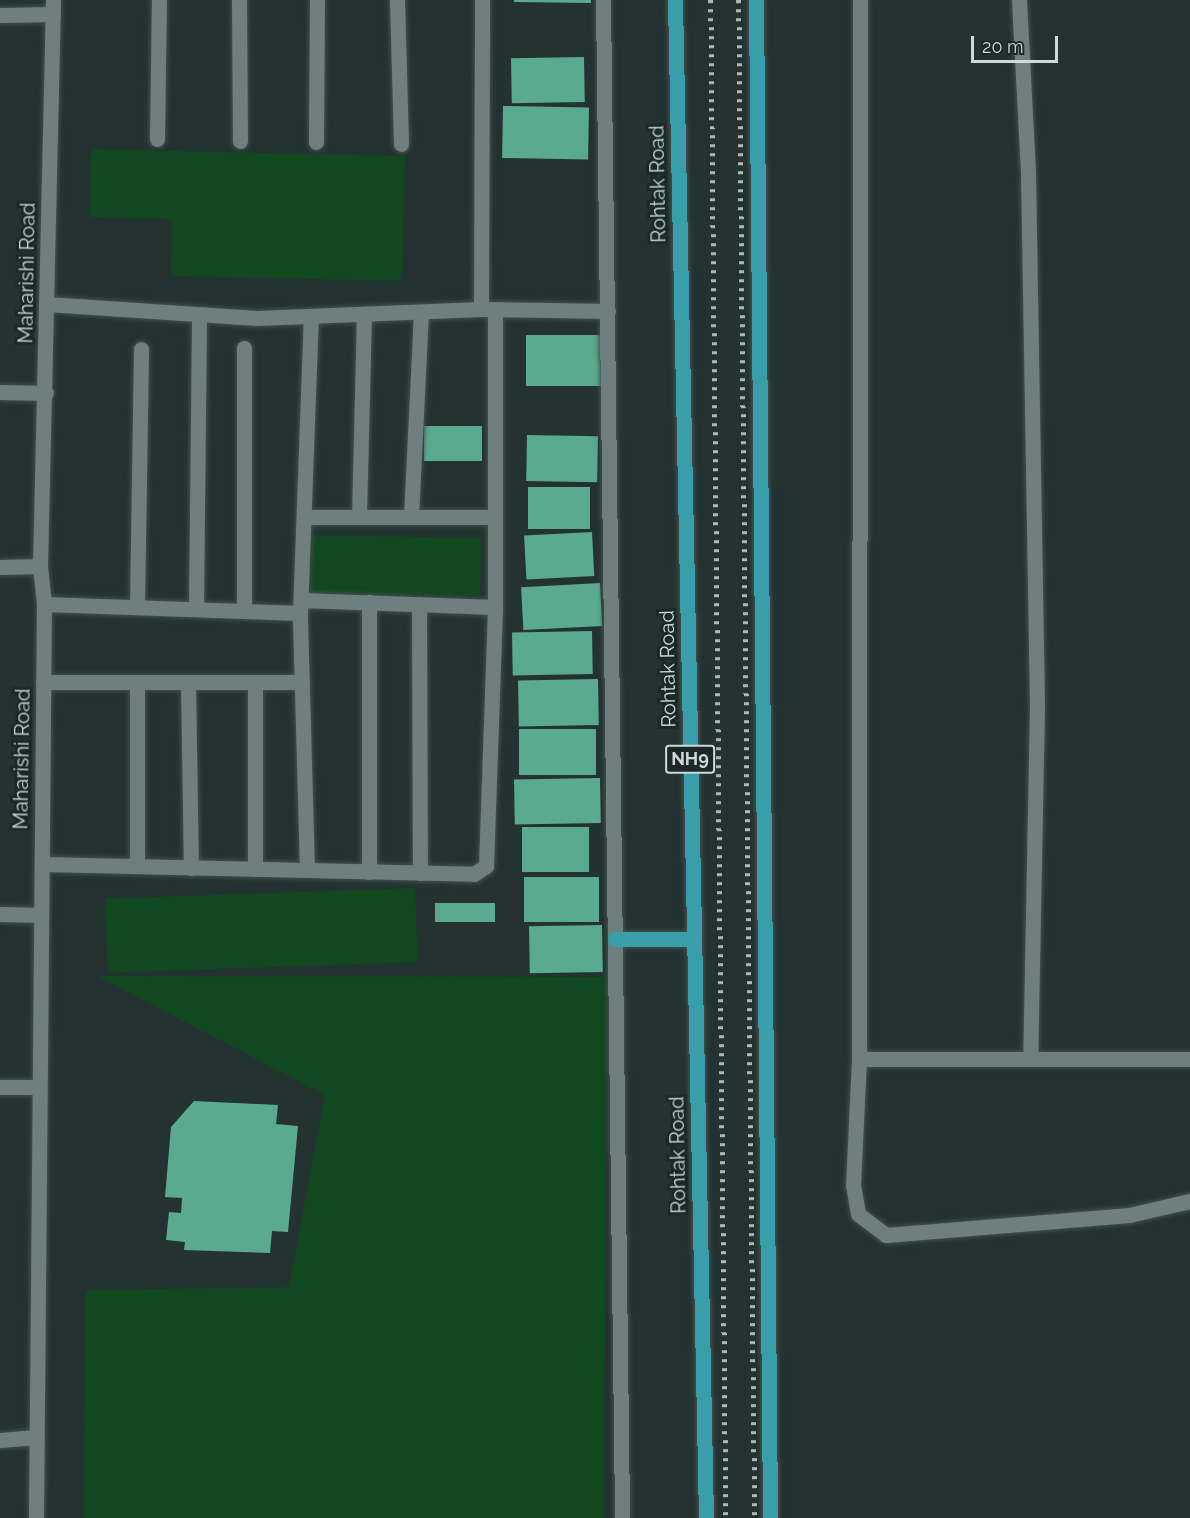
<!DOCTYPE html>
<html>
<head>
<meta charset="utf-8">
<style>
	body { margin:0 }
	#map { position:relative; width:1190px; height:1518px; overflow:hidden; background:#243331; font-family:Raleway,sans-serif }
	div>[style] { position:absolute }
	[style*='--x'] { left:calc(var(--x)*1px); top:calc(var(--y)*1px); width:calc(var(--w)*1px); rotate:calc(var(--a)*1deg) }
	.green>* { inset:0; background:#114820; transform-origin:0 0 }
	.building>* { inset:0; background:#59aa8e; transform-origin:0 0 }
	.roads { filter:drop-shadow(0 0 2px #434f4e) drop-shadow(0 0 2px #434f4e) }
	.service>* { height:15px; margin:-7.5px; padding:0 7.5px; transform-origin:7.5px; border-radius:7.5px; background:#6e7f7d }
	.minor>* { height:15px; margin:-7.5px; padding:0 7.5px; transform-origin:7.5px; border-radius:7.5px; background:#6e7f7d }
	.primary>* { height:15px; margin:-7.5px; padding:0 7.5px; transform-origin:7.5px; border-radius:7.5px; background:#389ea9 }
	.rail>* { height:4.5px; margin-top:-2.25px; transform-origin:0; background:repeating-linear-gradient(90deg,#adb7b6 0 3px,transparent 0 9px) }
	span { translate:-50% -50%; white-space:nowrap; text-align:center; line-height:1.15; -webkit-text-stroke:6px #1a2927; paint-order:stroke }
	.shield-label span { padding:2px 4px; background:#1a2927; border:2px solid; border-radius:4px; -webkit-text-stroke-width:0 }
	.shield-label { font-size:18px; color:#d0d9d8; font-weight:700 }
	.street-label { font-size:20px; color:#d0d9d8 }
	.scale { position:absolute; left:971px; top:36px; width:87px; height:27px; box-sizing:border-box; border:3px solid #d0d9d8; border-top:0; padding-left:8px; font-size:18px; line-height:21px; white-space:nowrap; color:#d0d9d8; -webkit-text-stroke:4px #1a2927; paint-order:stroke }
</style>
</head>
<body>
<div id="map">
	<div class="green">
		<div style="clip-path:polygon(91px 149px,405px 156px,402px 281px,171px 276px,172px 219px,90px 217px)"></div>
		<div style="left:312px;top:535px;width:169px;height:58px;rotate:1deg"></div>
		<div style="left:415px;top:888px;width:74px;height:310px;rotate:88deg"></div>
		<div style="clip-path:polygon(97px 976px,607px 977px,604px 1518px,84px 1518px,85px 1290px,289px 1287px,325px 1095px)"></div>
	</div>
	<div class="building">
		<div style="clip-path:polygon(514px 0,591px 0,591px 3px,514px 2px)"></div>
		<div style="left:584px;top:57px;width:45px;height:73px;rotate:89deg"></div>
		<div style="left:503px;top:106px;width:86px;height:52px;rotate:1deg"></div>
		<div style="left:526px;top:335px;width:77px;height:51px"></div>
		<div style="left:424px;top:426px;width:58px;height:35px"></div>
		<div style="left:527px;top:435px;width:71px;height:46px;rotate:1deg"></div>
		<div style="left:590px;top:487px;width:42px;height:62px;rotate:90deg"></div>
		<div style="left:592px;top:532px;width:44px;height:68px;rotate:87deg"></div>
		<div style="left:600px;top:583px;width:43px;height:79px;rotate:87deg"></div>
		<div style="left:592px;top:631px;width:43px;height:80px;rotate:89deg"></div>
		<div style="left:598px;top:679px;width:46px;height:80px;rotate:89deg"></div>
		<div style="left:596px;top:729px;width:46px;height:77px;rotate:90deg"></div>
		<div style="left:600px;top:778px;width:45px;height:86px;rotate:89deg"></div>
		<div style="left:589px;top:827px;width:45px;height:67px;rotate:90deg"></div>
		<div style="left:524px;top:877px;width:75px;height:45px"></div>
		<div style="left:495px;top:903px;width:19px;height:60px;rotate:90deg"></div>
		<div style="left:602px;top:925px;width:47px;height:73px;rotate:89deg"></div>
		<div style="clip-path:polygon(194px 1101px,278px 1105px,276px 1124px,298px 1126px,288px 1232px,272px 1231px,270px 1253px,184px 1250px,185px 1242px,166px 1240px,169px 1212px,181px 1213px,182px 1198px,165px 1197px,171px 1127px)"></div>
	</div>
	<div class="roads">
		<div class="service">
			<div style="--x:860;--y:0;--w:1059;--a:90.05"></div>
			<div style="--x:859;--y:1059;--w:331;--a:0"></div>
			<div style="--x:1019;--y:0;--w:173;--a:87"></div>
			<div style="--x:1028;--y:173;--w:533;--a:89.03"></div>
			<div style="--x:1037;--y:706;--w:353;--a:91.1"></div>
			<div style="--x:859;--y:1059;--w:126;--a:92.7"></div>
			<div style="--x:853;--y:1185;--w:29;--a:80"></div>
			<div style="--x:858;--y:1214;--w:35;--a:37"></div>
			<div style="--x:886;--y:1235;--w:244;--a:-4.7"></div>
			<div style="--x:1129;--y:1215;--w:63;--a:-12.9"></div>
		</div>
		<div class="minor">
			<div style="--x:239;--y:0;--w:141;--a:89.6"></div>
			<div style="--x:397;--y:0;--w:144;--a:88.4"></div>
			<div style="--x:603;--y:0;--w:1518;--a:89.28"></div>
			<div style="--x:0;--y:15;--w:53;--a:-1.1"></div>
			<div style="--x:157;--y:139;--w:139;--a:-89.2"></div>
			<div style="--x:316;--y:142;--w:142;--a:-89.6"></div>
			<div style="--x:47;--y:304;--w:210;--a:3.8"></div>
			<div style="--x:257;--y:318;--w:224;--a:-2.3"></div>
			<div style="--x:481;--y:309;--w:127;--a:0.9"></div>
			<div style="--x:481;--y:309;--w:309;--a:-89.8"></div>
			<div style="--x:0;--y:392;--w:46;--a:1.2"></div>
			<div style="--x:304;--y:517;--w:191;--a:0"></div>
			<div style="--x:359;--y:517;--w:201;--a:-88.6"></div>
			<div style="--x:411;--y:517;--w:202;--a:-87.2"></div>
			<div style="--x:0;--y:567;--w:40;--a:-1.4"></div>
			<div style="--x:301;--y:600;--w:194;--a:2.1"></div>
			<div style="--x:495;--y:607;--w:297;--a:-90"></div>
			<div style="--x:44;--y:604;--w:256;--a:2"></div>
			<div style="--x:419;--y:604;--w:269;--a:89.8"></div>
			<div style="--x:137;--y:606;--w:257;--a:-89.1"></div>
			<div style="--x:196;--y:607;--w:292;--a:-89.4"></div>
			<div style="--x:244;--y:607;--w:259;--a:-90"></div>
			<div style="--x:43;--y:682;--w:259;--a:0"></div>
			<div style="--x:137;--y:682;--w:184;--a:90"></div>
			<div style="--x:188;--y:682;--w:186;--a:89.1"></div>
			<div style="--x:42;--y:864;--w:432;--a:1.3"></div>
			<div style="--x:474;--y:874;--w:14;--a:-34"></div>
			<div style="--x:486;--y:866;--w:259;--a:-88"></div>
			<div style="--x:255;--y:869;--w:187;--a:-90"></div>
			<div style="--x:307;--y:870;--w:257;--a:-91.6"></div>
			<div style="--x:300;--y:613;--w:297;--a:-87.9"></div>
			<div style="--x:369;--y:872;--w:270;--a:-90"></div>
			<div style="--x:0;--y:914;--w:41;--a:1.4"></div>
			<div style="--x:0;--y:1087;--w:39;--a:0"></div>
			<div style="--x:0;--y:1440;--w:36;--a:-5"></div>
			<div style="--x:36;--y:1518;--w:914;--a:-89.5"></div>
			<div style="--x:44;--y:604;--w:38;--a:-96"></div>
			<div style="--x:40;--y:566;--w:566;--a:-88.68"></div>
		</div>
		<div class="primary">
			<div style="--x:675;--y:0;--w:1518;--a:88.83"></div>
			<div style="--x:756;--y:0;--w:1518;--a:89.47"></div>
			<div style="--x:615;--y:939;--w:79;--a:0"></div>
		</div>
	</div>
	<div class="rail">
		<div style="--x:711;--y:0;--w:1518;--a:89.43"></div>
		<div style="--x:739;--y:0;--w:1518;--a:89.4"></div>
	</div>
	<div class="shield-label">
		<span style="left:690px;top:759px">NH9</span>
	</div>
	<div class="street-label">
		<span style="left:658px;top:184px;rotate:-91deg">Rohtak Road</span>
		<span style="left:27px;top:273px;rotate:-89deg">Maharishi Road</span>
		<span style="left:668px;top:669px;rotate:-91deg">Rohtak Road</span>
		<span style="left:22px;top:759px;rotate:-89deg">Maharishi Road</span>
		<span style="left:678px;top:1155px;rotate:-91deg">Rohtak Road</span>
	</div>
	<div class="scale">20 m</div>
</div>
</body>
</html>
